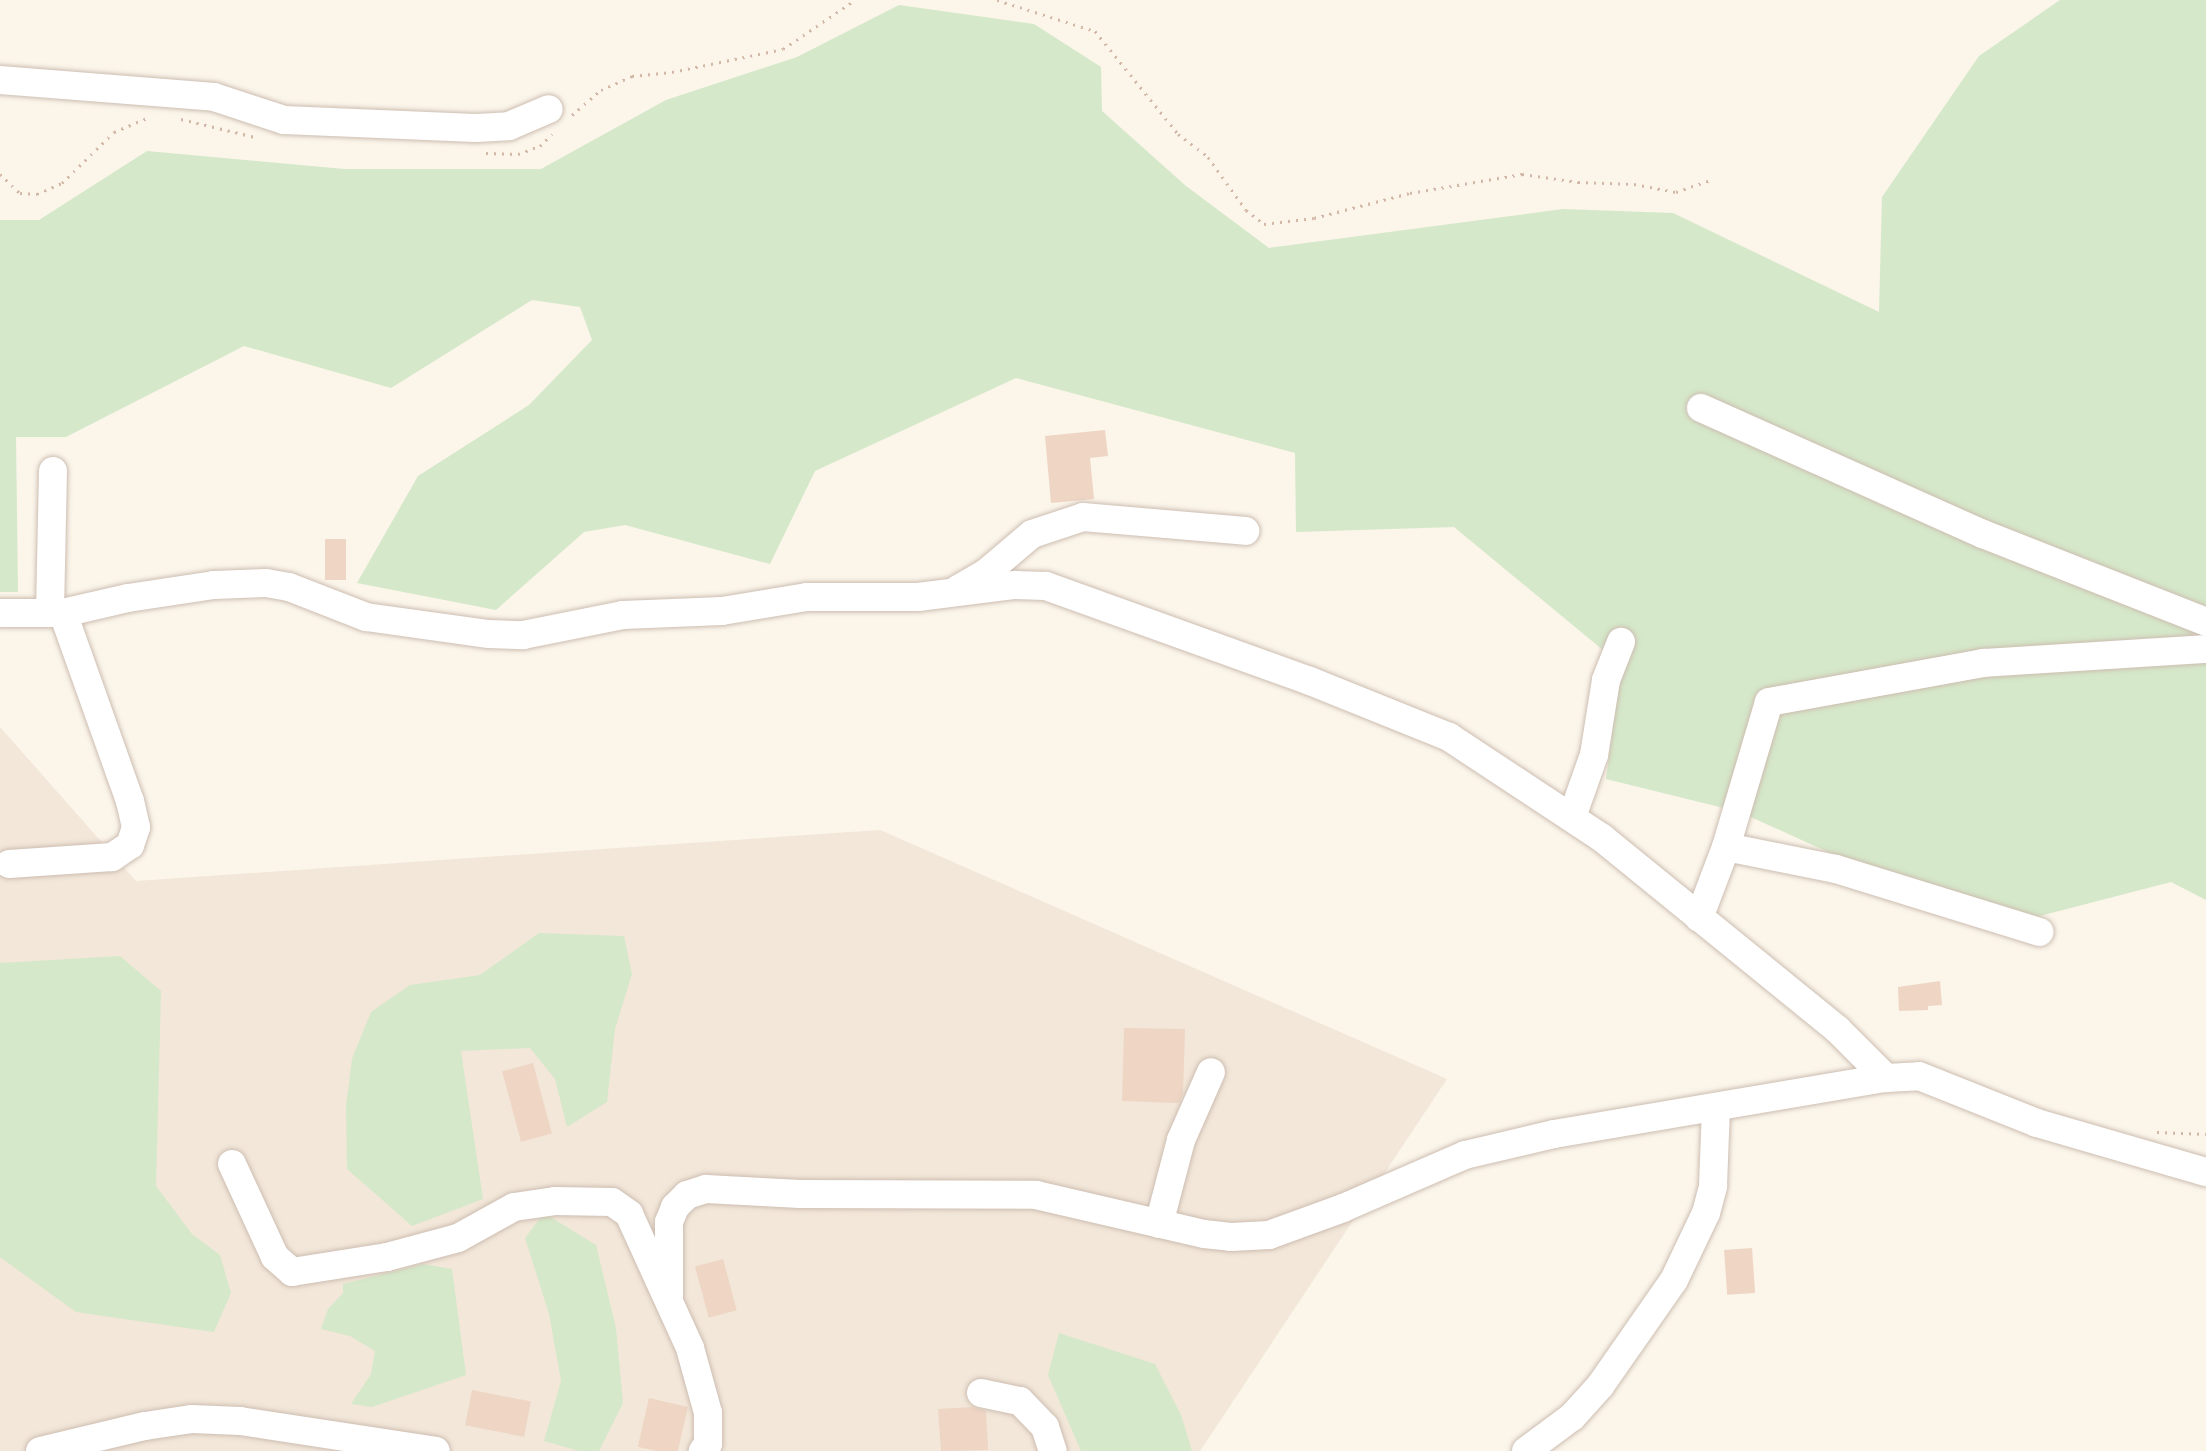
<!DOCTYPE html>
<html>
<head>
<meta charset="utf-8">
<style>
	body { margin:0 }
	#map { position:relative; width:2206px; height:1451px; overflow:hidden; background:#fbf5ea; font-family:Arial,sans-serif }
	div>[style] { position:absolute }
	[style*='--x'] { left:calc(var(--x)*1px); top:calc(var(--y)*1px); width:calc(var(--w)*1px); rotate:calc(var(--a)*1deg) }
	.residential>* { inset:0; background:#f2e7d9 }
	.green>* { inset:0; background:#d5e8c9 }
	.building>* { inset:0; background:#eed5c4; transform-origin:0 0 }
	.path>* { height:3px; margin-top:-1.5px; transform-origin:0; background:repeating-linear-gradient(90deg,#d3b8a7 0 2px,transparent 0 8px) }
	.roads { filter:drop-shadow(0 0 2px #cdbdb1) drop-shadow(0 0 2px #cdbdb1) }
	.minor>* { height:28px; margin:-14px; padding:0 14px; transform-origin:14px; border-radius:14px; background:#fff }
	span { translate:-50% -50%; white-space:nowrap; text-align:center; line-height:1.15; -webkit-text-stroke:8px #fef9f0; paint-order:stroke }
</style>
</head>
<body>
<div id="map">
	<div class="residential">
		<div style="clip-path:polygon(0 727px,136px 881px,880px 830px,1447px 1079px,1200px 1451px,0 1451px)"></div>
	</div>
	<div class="green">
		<div style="clip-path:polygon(2060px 0,2206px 0,2206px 900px,2171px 882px,1994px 928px,1740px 812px,1606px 779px,1621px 665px,1454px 527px,1296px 532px,1295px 453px,1016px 378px,815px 471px,770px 564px,625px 525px,584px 532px,496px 610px,357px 583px,418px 476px,529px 405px,592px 340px,580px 307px,532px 300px,391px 388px,244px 346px,66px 437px,16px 437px,18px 592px,0 592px,0 220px,39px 220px,147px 151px,344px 169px,541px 169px,666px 100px,797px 57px,899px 5px,1034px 24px,1101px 67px,1102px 111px,1186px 186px,1269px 248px,1563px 209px,1673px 213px,1879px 312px,1882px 197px,1979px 56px)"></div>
		<div style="clip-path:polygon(539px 933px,624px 936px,632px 974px,615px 1029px,607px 1102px,567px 1127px,555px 1079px,530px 1048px,461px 1051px,483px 1199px,412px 1226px,347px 1169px,346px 1106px,352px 1059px,371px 1012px,410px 985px,480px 975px)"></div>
		<div style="clip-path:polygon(120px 956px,161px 991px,156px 1186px,192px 1234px,220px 1255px,231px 1293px,214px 1332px,76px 1312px,0 1257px,0 963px)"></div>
		<div style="clip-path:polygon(544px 1213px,596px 1245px,616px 1328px,623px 1403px,599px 1451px,579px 1451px,544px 1441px,561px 1381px,549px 1314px,525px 1238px)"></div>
		<div style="clip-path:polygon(423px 1264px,452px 1269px,466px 1375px,372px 1407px,351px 1404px,371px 1374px,375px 1351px,350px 1336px,321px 1329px,328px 1309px,343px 1293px,343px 1284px)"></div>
		<div style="clip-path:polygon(1059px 1333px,1155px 1364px,1181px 1415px,1192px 1451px,1081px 1451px,1048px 1375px)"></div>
	</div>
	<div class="building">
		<div style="clip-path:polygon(1105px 430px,1108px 456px,1090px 458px,1094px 499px,1051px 503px,1045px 436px)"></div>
		<div style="left:325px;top:539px;width:21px;height:41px"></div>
		<div style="clip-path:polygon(1940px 981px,1942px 1005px,1928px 1006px,1928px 1010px,1899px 1011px,1898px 987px)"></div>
		<div style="clip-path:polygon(1124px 1028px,1185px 1029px,1183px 1093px,1179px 1103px,1122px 1101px)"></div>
		<div style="left:533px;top:1063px;width:73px;height:32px;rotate:75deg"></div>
		<div style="left:1752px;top:1248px;width:45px;height:28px;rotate:86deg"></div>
		<div style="left:723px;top:1259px;width:53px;height:29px;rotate:75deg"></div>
		<div style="left:472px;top:1390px;width:60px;height:36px;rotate:11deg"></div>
		<div style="left:649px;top:1398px;width:40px;height:50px;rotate:13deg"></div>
		<div style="clip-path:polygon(973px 1407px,986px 1411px,988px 1450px,941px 1451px,938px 1409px)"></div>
	</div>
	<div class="path">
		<div style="--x:997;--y:0;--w:103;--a:17.6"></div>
		<div style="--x:1095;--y:31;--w:132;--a:51.1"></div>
		<div style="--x:1178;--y:134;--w:38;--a:37"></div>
		<div style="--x:1208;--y:157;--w:65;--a:54.4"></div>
		<div style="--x:1246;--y:210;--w:23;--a:38"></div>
		<div style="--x:1264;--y:224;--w:50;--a:-6.8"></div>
		<div style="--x:1314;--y:218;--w:99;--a:-14.6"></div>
		<div style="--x:1410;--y:193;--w:114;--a:-9.6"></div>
		<div style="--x:1522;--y:174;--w:57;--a:8.1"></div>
		<div style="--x:1578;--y:182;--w:56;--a:2"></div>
		<div style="--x:1634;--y:184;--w:43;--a:10.8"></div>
		<div style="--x:1676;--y:192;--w:37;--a:-19"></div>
		<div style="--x:572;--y:115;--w:38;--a:-41"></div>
		<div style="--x:601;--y:90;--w:34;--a:-24"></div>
		<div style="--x:632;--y:76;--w:40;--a:-5.7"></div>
		<div style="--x:672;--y:72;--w:113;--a:-11.7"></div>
		<div style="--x:783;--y:49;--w:87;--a:-34.2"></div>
		<div style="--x:181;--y:119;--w:76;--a:13.7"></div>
		<div style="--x:486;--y:153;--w:32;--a:2"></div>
		<div style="--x:518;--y:154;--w:23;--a:-20"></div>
		<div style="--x:540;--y:146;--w:17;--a:-45"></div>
		<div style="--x:0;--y:174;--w:28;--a:44"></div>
		<div style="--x:20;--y:193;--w:17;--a:3"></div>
		<div style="--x:37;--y:194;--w:27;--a:-24"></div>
		<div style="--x:62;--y:183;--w:73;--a:-44.4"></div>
		<div style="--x:114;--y:132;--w:39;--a:-23"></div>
		<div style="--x:2157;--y:1132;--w:49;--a:2.3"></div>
	</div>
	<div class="roads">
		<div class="minor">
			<div style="--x:0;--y:80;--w:215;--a:4.5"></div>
			<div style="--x:214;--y:97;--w:74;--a:18.2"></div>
			<div style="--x:284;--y:120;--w:191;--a:2.4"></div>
			<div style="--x:475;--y:128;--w:34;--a:-3"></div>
			<div style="--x:509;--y:126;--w:43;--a:-23"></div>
			<div style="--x:1701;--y:408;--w:309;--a:24.1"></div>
			<div style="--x:1983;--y:534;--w:240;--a:21.5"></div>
			<div style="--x:958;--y:589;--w:32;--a:-30"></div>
			<div style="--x:986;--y:573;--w:60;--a:-40.3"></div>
			<div style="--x:1032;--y:534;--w:54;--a:-18.4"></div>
			<div style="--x:1083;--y:517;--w:163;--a:4.9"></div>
			<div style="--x:0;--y:613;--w:63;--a:0"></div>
			<div style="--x:63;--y:613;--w:200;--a:70.4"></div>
			<div style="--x:130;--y:801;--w:27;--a:77"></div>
			<div style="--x:136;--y:827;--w:19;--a:108"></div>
			<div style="--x:130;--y:845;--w:22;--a:146"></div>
			<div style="--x:112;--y:857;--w:103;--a:176.1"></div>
			<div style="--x:50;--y:613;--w:142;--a:-88.8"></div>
			<div style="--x:63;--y:613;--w:67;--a:-13"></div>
			<div style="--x:128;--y:598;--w:87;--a:-8.6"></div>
			<div style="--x:214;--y:585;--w:52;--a:-2.2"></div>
			<div style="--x:266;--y:583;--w:23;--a:10"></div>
			<div style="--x:289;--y:587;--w:83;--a:21.3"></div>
			<div style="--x:366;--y:617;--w:124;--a:7.9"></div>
			<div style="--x:489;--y:634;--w:34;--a:2"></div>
			<div style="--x:523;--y:635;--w:102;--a:-11.3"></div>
			<div style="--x:623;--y:615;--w:99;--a:-2.3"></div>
			<div style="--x:722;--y:611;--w:86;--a:-9.4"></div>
			<div style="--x:807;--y:597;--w:111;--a:0"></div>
			<div style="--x:918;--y:597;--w:98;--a:-7.1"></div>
			<div style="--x:1015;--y:585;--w:31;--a:2"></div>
			<div style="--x:1046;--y:586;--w:281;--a:19.8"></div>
			<div style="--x:1310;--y:681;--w:150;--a:21.9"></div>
			<div style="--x:1449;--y:737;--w:183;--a:33.4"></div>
			<div style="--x:1602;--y:838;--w:304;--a:39.1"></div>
			<div style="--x:1838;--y:1030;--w:68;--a:45"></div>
			<div style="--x:1572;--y:817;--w:66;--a:-70.5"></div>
			<div style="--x:1594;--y:755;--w:76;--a:-80.9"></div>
			<div style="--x:1606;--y:680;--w:41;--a:-68.5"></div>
			<div style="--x:1726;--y:847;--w:151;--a:-73.5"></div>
			<div style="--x:1769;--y:702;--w:218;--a:-10.3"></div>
			<div style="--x:1983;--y:663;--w:223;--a:-3.6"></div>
			<div style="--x:1699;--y:918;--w:76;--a:-69.2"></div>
			<div style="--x:1726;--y:847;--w:112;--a:11.3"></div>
			<div style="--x:1836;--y:869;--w:213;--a:17.2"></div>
			<div style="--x:232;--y:1164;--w:102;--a:65.2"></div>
			<div style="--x:275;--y:1257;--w:23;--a:41"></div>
			<div style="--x:292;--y:1272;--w:96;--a:-9"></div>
			<div style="--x:387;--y:1257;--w:73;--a:-15"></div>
			<div style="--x:458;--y:1238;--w:64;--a:-29"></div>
			<div style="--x:514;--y:1207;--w:41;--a:-8.3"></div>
			<div style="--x:555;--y:1201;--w:57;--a:1"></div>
			<div style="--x:612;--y:1202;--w:21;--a:35"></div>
			<div style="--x:629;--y:1214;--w:147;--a:65.5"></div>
			<div style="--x:690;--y:1348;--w:67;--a:74.5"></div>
			<div style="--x:708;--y:1413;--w:31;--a:90"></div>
			<div style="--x:708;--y:1444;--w:9;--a:126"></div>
			<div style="--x:1159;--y:1224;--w:87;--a:-75.3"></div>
			<div style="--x:1181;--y:1140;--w:74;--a:-66.2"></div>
			<div style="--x:669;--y:1300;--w:78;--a:-90"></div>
			<div style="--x:669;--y:1222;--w:16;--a:-68"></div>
			<div style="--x:675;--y:1207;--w:17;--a:-45"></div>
			<div style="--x:687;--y:1195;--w:20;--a:-18"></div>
			<div style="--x:706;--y:1189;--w:94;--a:3"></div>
			<div style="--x:800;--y:1194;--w:236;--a:0.2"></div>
			<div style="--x:1036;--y:1195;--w:172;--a:13.1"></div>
			<div style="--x:1204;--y:1234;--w:27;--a:6"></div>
			<div style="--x:1231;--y:1237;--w:38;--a:-3"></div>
			<div style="--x:1269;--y:1235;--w:79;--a:-20"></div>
			<div style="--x:1343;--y:1208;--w:133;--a:-23.5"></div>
			<div style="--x:1465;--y:1155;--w:91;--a:-13.3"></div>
			<div style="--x:1554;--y:1134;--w:337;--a:-9.6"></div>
			<div style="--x:1886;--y:1078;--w:33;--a:-3"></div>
			<div style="--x:1919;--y:1076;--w:127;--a:21.7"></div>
			<div style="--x:2037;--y:1123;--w:176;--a:16.2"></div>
			<div style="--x:981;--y:1393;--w:40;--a:12"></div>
			<div style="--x:1020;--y:1401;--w:36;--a:46"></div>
			<div style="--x:1045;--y:1427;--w:25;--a:72"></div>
			<div style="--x:40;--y:1451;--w:108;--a:-13.4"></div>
			<div style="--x:145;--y:1426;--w:48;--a:-8.5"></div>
			<div style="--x:192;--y:1419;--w:48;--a:2.4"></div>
			<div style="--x:240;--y:1421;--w:198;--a:8.7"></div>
			<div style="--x:1526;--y:1451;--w:57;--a:-36.5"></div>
			<div style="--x:1572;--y:1417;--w:42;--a:-47.9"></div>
			<div style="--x:1600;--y:1386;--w:129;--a:-55.1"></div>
			<div style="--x:1674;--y:1280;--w:74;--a:-64.5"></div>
			<div style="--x:1706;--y:1213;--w:28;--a:-75"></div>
			<div style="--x:1713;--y:1186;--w:77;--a:-87.8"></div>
		</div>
	</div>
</div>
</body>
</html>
